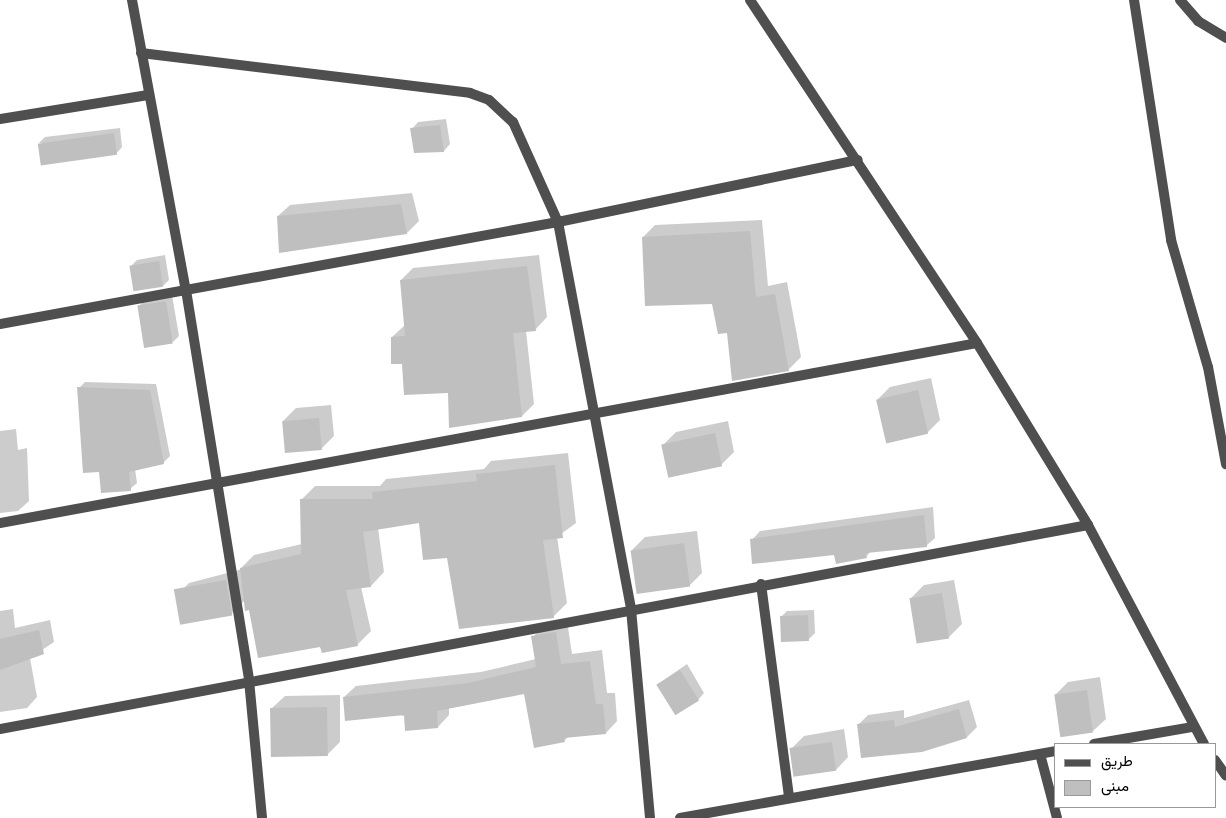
<!DOCTYPE html>
<html>
<head>
<meta charset="utf-8">
<style>
	body { margin:0 }
	#map { position:relative; width:1226px; height:818px; overflow:hidden; background:#fff; font-family:"Fira Sans Condensed",Vazirmatn,sans-serif }
	div>[style] { position:absolute }
	[style*='--x'] { left:calc(var(--x)*1px); top:calc(var(--y)*1px); width:calc(var(--w)*1px); rotate:calc(var(--a)*1deg) }
	.shadow>* { inset:0; background:#0003 }
	.building>* { inset:0; background:#bfbfbf; transform-origin:0 0 }
	.minor>* { height:10px; margin:-5px; padding:0 5px; transform-origin:5px; border-radius:5px; background:#4f4f4f }
	span { translate:-50% -50%; white-space:nowrap; text-align:center; line-height:1.15; -webkit-text-stroke:4.5px #fff; paint-order:stroke }
	.legend { position:absolute; left:1054px; top:743px; width:162px; height:65px; box-sizing:border-box; background:#fff; border:1px solid #999; margin:0; padding:6px 9px; list-style:none; font-size:15px; color:#000 }
	.legend li { display:flex; align-items:center; gap:10px; height:25px }
	.legend b { width:25px; border:1px solid #999 }
</style>
</head>
<body>
<div id="map">
	<div class="shadow">
		<div style="clip-path:polygon(446px 119px,450px 144px,444px 151px,412px 129px,418px 122px)"></div>
		<div style="clip-path:polygon(120px 128px,122px 147px,116px 154px,39px 143px,45px 137px)"></div>
		<div style="clip-path:polygon(412px 193px,419px 221px,407px 233px,280px 252px,278px 216px,290px 205px)"></div>
		<div style="clip-path:polygon(762px 220px,768px 286px,787px 282px,801px 357px,789px 369px,733px 380px,728px 331px,713px 302px,643px 237px,655px 225px)"></div>
		<div style="clip-path:polygon(165px 255px,169px 280px,163px 286px,131px 266px,137px 260px)"></div>
		<div style="clip-path:polygon(539px 255px,547px 317px,535px 330px,526px 331px,534px 404px,522px 416px,450px 392px,403px 362px,392px 337px,405px 325px,401px 280px,413px 268px)"></div>
		<div style="clip-path:polygon(172px 295px,179px 336px,173px 342px,139px 306px,145px 300px)"></div>
		<div style="clip-path:polygon(931px 378px,940px 420px,927px 433px,877px 400px,890px 387px)"></div>
		<div style="clip-path:polygon(85px 382px,156px 384px,170px 456px,163px 463px,135px 469px,137px 483px,130px 489px,79px 388px)"></div>
		<div style="clip-path:polygon(331px 405px,334px 436px,321px 449px,283px 421px,296px 408px)"></div>
		<div style="clip-path:polygon(728px 421px,734px 452px,721px 465px,663px 445px,676px 432px)"></div>
		<div style="clip-path:polygon(16px 429px,18px 450px,27px 448px,29px 501px,18px 511px,0 513px,0 431px)"></div>
		<div style="clip-path:polygon(568px 453px,576px 523px,557px 537px,567px 603px,553px 617px,448px 556px,420px 522px,378px 528px,384px 572px,371px 586px,361px 587px,371px 631px,357px 645px,321px 646px,250px 609px,245px 600px,231px 614px,176px 596px,189px 583px,239px 570px,254px 555px,302px 544px,302px 499px,315px 486px,380px 486px,386px 479px,484px 469px,491px 461px)"></div>
		<div style="clip-path:polygon(933px 507px,935px 538px,926px 546px,871px 551px,866px 557px,752px 540px,760px 531px)"></div>
		<div style="clip-path:polygon(697px 531px,702px 573px,689px 586px,632px 550px,645px 537px)"></div>
		<div style="clip-path:polygon(954px 580px,962px 624px,949px 637px,911px 598px,924px 585px)"></div>
		<div style="clip-path:polygon(13px 609px,15px 628px,50px 620px,54px 642px,30px 658px,37px 697px,27px 708px,0 712px,0 611px)"></div>
		<div style="clip-path:polygon(814px 610px,815px 633px,809px 639px,781px 617px,787px 611px)"></div>
		<div style="clip-path:polygon(567px 621px,572px 654px,602px 650px,607px 693px,615px 693px,617px 721px,606px 733px,569px 736px,564px 741px,525px 693px,449px 708px,449px 715px,438px 727px,344px 697px,356px 686px,481px 672px,536px 659px,533px 637px,544px 625px)"></div>
		<div style="clip-path:polygon(687px 664px,704px 693px,698px 700px,658px 684px)"></div>
		<div style="clip-path:polygon(1100px 677px,1106px 719px,1093px 731px,1055px 695px,1068px 682px)"></div>
		<div style="clip-path:polygon(340px 695px,340px 742px,327px 755px,272px 708px,285px 696px)"></div>
		<div style="clip-path:polygon(969px 700px,977px 727px,967px 737px,858px 725px,868px 715px,904px 710px,904px 718px)"></div>
		<div style="clip-path:polygon(844px 729px,848px 757px,836px 770px,791px 749px,804px 736px)"></div>
	</div>
	<div class="building">
		<div style="clip-path:polygon(440px 125px,444px 152px,414px 153px,410px 128px)"></div>
		<div style="left:114px;top:133px;width:22px;height:77px;rotate:82deg"></div>
		<div style="clip-path:polygon(401px 204px,407px 234px,279px 253px,277px 216px)"></div>
		<div style="clip-path:polygon(750px 231px,756px 297px,775px 294px,789px 371px,732px 381px,727px 333px,718px 334px,712px 304px,645px 306px,642px 237px)"></div>
		<div style="left:159px;top:261px;width:26px;height:30px;rotate:81deg"></div>
		<div style="clip-path:polygon(527px 266px,536px 331px,513px 333px,522px 417px,449px 428px,448px 393px,404px 395px,402px 364px,391px 364px,391px 337px,405px 336px,400px 280px)"></div>
		<div style="left:166px;top:301px;width:43px;height:29px;rotate:81deg"></div>
		<div style="clip-path:polygon(77px 387px,150px 390px,164px 464px,129px 472px,131px 491px,101px 493px,99px 472px,83px 473px)"></div>
		<div style="left:918px;top:390px;width:45px;height:43px;rotate:77deg"></div>
		<div style="left:319px;top:418px;width:32px;height:37px;rotate:85deg"></div>
		<div style="left:715px;top:433px;width:34px;height:55px;rotate:78deg"></div>
		<div style="clip-path:polygon(555px 465px,563px 538px,543px 540px,554px 618px,459px 629px,447px 558px,423px 560px,419px 523px,363px 532px,371px 587px,346px 590px,358px 646px,322px 653px,320px 647px,258px 658px,249px 610px,245px 611px,240px 568px,301px 554px,300px 499px,373px 499px,372px 492px,477px 481px,476px 474px)"></div>
		<div style="clip-path:polygon(924px 515px,927px 547px,866px 553px,867px 558px,836px 564px,834px 555px,752px 564px,750px 539px)"></div>
		<div style="left:684px;top:543px;width:44px;height:54px;rotate:82deg"></div>
		<div style="left:226px;top:580px;width:36px;height:53px;rotate:80deg"></div>
		<div style="left:942px;top:593px;width:46px;height:33px;rotate:81deg"></div>
		<div style="left:808px;top:615px;width:26px;height:28px;rotate:88deg"></div>
		<div style="clip-path:polygon(39px 630px,44px 654px,0 670px,0 639px)"></div>
		<div style="clip-path:polygon(556px 632px,561px 664px,590px 661px,596px 704px,603px 704px,606px 734px,564px 738px,565px 742px,534px 748px,524px 694px,437px 711px,438px 728px,405px 731px,404px 715px,345px 721px,343px 697px,468px 683px,536px 667px,531px 636px)"></div>
		<div style="left:680px;top:670px;width:36px;height:28px;rotate:58deg"></div>
		<div style="left:1087px;top:690px;width:43px;height:33px;rotate:82deg"></div>
		<div style="left:327px;top:707px;width:49px;height:57px;rotate:89deg"></div>
		<div style="clip-path:polygon(959px 709px,967px 738px,922px 752px,861px 758px,857px 724px,894px 720px,895px 727px)"></div>
		<div style="left:832px;top:742px;width:29px;height:43px;rotate:82deg"></div>
	</div>
	<div class="minor">
		<div style="--x:132;--y:0;--w:295;--a:79.5"></div>
		<div style="--x:186;--y:290;--w:395;--a:80.8"></div>
		<div style="--x:249;--y:680;--w:139;--a:84.6"></div>
		<div style="--x:750;--y:0;--w:411;--a:56.5"></div>
		<div style="--x:977;--y:343;--w:213;--a:58.6"></div>
		<div style="--x:1088;--y:525;--w:248;--a:62.1"></div>
		<div style="--x:1134;--y:0;--w:243;--a:81.2"></div>
		<div style="--x:1171;--y:240;--w:132;--a:73.8"></div>
		<div style="--x:1208;--y:367;--w:99;--a:79.5"></div>
		<div style="--x:1180;--y:0;--w:28;--a:49"></div>
		<div style="--x:1198;--y:21;--w:33;--a:31"></div>
		<div style="--x:141;--y:53;--w:331;--a:6.9"></div>
		<div style="--x:470;--y:93;--w:20;--a:20"></div>
		<div style="--x:489;--y:100;--w:33;--a:43"></div>
		<div style="--x:513;--y:122;--w:110;--a:65.8"></div>
		<div style="--x:558;--y:222;--w:394;--a:79.3"></div>
		<div style="--x:631;--y:609;--w:210;--a:84.8"></div>
		<div style="--x:0;--y:119;--w:150;--a:-9.2"></div>
		<div style="--x:0;--y:324;--w:567;--a:-10.36"></div>
		<div style="--x:558;--y:222;--w:306;--a:-11.7"></div>
		<div style="--x:0;--y:523;--w:993;--a:-10.44"></div>
		<div style="--x:761;--y:584;--w:216;--a:82.5"></div>
		<div style="--x:0;--y:729;--w:1107;--a:-10.62"></div>
		<div style="--x:1094;--y:744;--w:99;--a:-9.8"></div>
		<div style="--x:1040;--y:754;--w:66;--a:75.1"></div>
		<div style="--x:1215;--y:760;--w:19;--a:55"></div>
		<div style="--x:680;--y:818;--w:381;--a:-10.1"></div>
	</div>
	<ul class="legend">
	<li><b style="height:6px;background:#4f4f4f"></b>طريق</li>
	<li><b style="height:14px;background:#bfbfbf"></b>مبنى</li>
	</ul>
</div>
</body>
</html>
